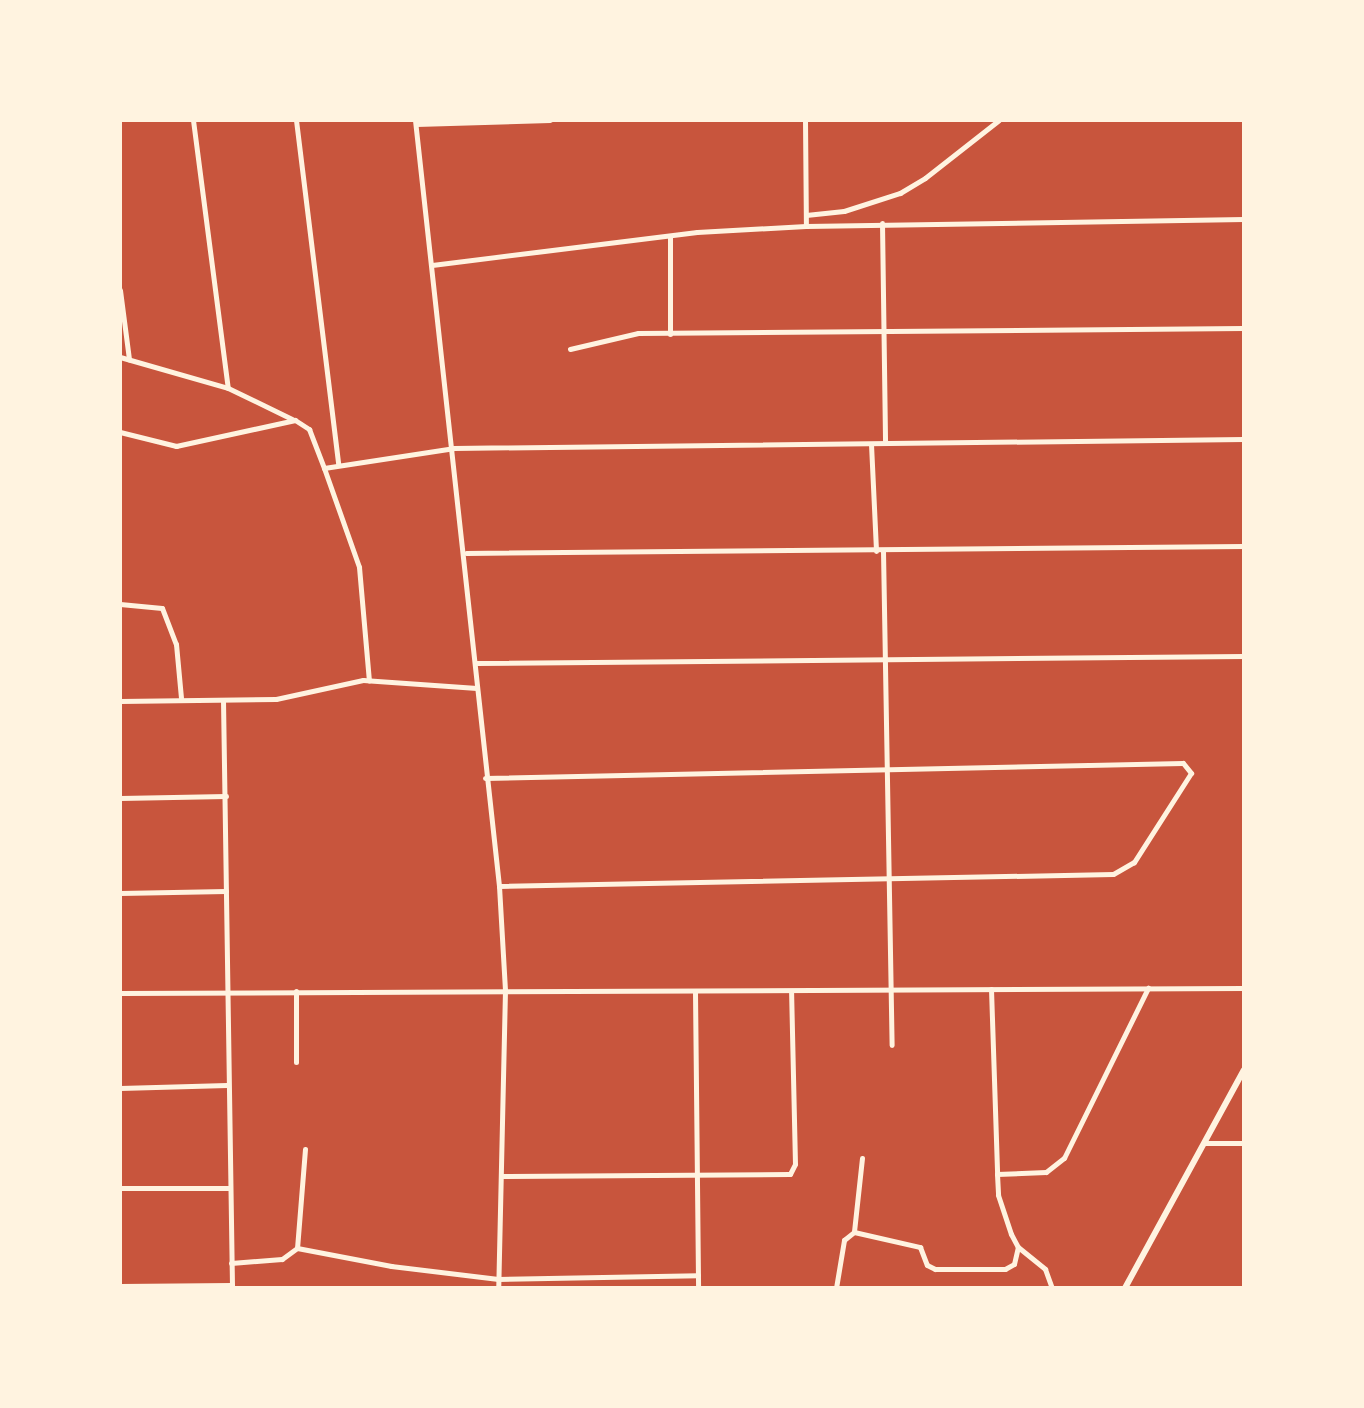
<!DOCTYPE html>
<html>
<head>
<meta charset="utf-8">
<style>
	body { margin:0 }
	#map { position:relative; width:1364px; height:1408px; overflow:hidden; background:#c8553d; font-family:"DM Sans",sans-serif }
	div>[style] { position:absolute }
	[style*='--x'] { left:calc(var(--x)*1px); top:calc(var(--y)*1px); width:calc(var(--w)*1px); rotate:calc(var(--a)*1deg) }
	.minor>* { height:5px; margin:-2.5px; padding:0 2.5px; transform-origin:2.5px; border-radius:2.5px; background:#fff3e0 }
	.tertiary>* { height:5px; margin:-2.5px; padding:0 2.5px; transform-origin:2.5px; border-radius:2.5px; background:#fff3e0 }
	.secondary>* { height:6px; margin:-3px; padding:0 3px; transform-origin:3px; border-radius:3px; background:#fff3e0 }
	span { translate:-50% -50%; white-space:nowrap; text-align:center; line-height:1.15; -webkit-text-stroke:9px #fff3e0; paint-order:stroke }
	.frame { position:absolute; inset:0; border:122px solid #fff3e0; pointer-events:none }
</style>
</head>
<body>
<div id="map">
	<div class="minor">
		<div style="--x:193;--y:120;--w:270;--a:82.6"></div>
		<div style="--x:296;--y:120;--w:347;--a:83"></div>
		<div style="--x:805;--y:120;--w:106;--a:89.5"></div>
		<div style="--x:416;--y:124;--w:134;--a:-1.7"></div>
		<div style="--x:806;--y:215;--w:38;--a:-6"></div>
		<div style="--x:844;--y:211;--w:59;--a:-17.8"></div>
		<div style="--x:900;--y:193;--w:29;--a:-31"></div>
		<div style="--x:925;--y:178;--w:94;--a:-38.1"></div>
		<div style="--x:882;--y:223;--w:220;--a:89.2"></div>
		<div style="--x:670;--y:237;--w:97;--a:90"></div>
		<div style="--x:432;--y:265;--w:267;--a:-7.1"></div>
		<div style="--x:697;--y:232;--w:109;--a:-3.2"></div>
		<div style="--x:806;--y:226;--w:438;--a:-0.9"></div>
		<div style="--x:120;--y:290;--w:70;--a:82.6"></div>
		<div style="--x:570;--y:349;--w:70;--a:-13.2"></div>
		<div style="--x:638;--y:333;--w:606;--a:-0.47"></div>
		<div style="--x:120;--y:357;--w:112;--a:16"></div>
		<div style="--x:228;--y:388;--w:71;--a:25.8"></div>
		<div style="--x:120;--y:432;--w:58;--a:14"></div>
		<div style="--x:176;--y:446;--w:122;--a:-12.3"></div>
		<div style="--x:295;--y:420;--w:17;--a:33"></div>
		<div style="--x:309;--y:429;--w:42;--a:69"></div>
		<div style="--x:324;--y:468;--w:132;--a:-8.7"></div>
		<div style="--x:454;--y:448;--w:790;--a:-0.65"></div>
		<div style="--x:871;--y:444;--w:107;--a:87.3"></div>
		<div style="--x:324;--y:468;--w:105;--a:70.5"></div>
		<div style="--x:359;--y:567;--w:114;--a:85"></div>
		<div style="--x:883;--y:551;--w:494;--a:89"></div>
		<div style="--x:466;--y:553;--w:778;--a:-0.52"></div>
		<div style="--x:120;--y:604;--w:42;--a:5.4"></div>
		<div style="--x:162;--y:608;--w:39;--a:69"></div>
		<div style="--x:176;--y:644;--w:54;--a:84.7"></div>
		<div style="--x:476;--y:663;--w:768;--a:-0.52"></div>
		<div style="--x:223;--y:700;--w:588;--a:89.12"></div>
		<div style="--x:120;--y:701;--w:156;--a:-0.7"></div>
		<div style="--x:276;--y:699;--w:89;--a:-12.3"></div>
		<div style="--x:363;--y:680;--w:114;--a:4"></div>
		<div style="--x:485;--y:778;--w:698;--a:-1.23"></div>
		<div style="--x:1183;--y:763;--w:13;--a:51"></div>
		<div style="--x:1191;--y:773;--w:106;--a:122.6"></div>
		<div style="--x:1134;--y:862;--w:24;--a:150"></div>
		<div style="--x:1113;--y:874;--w:614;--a:178.88"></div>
		<div style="--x:120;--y:798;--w:106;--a:-1.1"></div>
		<div style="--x:120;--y:893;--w:106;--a:-1.1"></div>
		<div style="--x:991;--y:989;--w:185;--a:88.1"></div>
		<div style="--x:997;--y:1174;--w:49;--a:-2.3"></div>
		<div style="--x:1046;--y:1172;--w:23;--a:-38"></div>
		<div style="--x:1064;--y:1158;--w:190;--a:-63.7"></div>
		<div style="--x:296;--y:991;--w:71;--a:90"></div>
		<div style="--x:695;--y:992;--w:296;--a:89.4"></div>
		<div style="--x:120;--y:1088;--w:107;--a:-1.6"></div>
		<div style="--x:1204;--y:1143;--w:40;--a:0"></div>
		<div style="--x:305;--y:1149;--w:99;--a:94.6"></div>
		<div style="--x:297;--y:1248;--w:96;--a:10.8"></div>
		<div style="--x:391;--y:1266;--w:108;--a:6.9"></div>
		<div style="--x:498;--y:1279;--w:200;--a:-1.1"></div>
		<div style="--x:862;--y:1158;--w:74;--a:96.2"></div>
		<div style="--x:854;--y:1232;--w:68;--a:12.8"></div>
		<div style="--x:920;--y:1247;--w:19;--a:69"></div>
		<div style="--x:927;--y:1265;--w:9;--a:27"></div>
		<div style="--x:935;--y:1269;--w:70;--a:0"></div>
		<div style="--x:1005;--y:1269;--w:10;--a:-29"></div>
		<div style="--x:1014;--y:1264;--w:17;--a:-77"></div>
		<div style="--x:997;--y:1174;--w:21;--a:87"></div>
		<div style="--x:998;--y:1195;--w:41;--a:71.6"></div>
		<div style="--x:1011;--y:1234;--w:15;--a:62"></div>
		<div style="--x:1018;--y:1247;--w:35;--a:39"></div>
		<div style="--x:1045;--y:1269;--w:20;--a:70"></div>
		<div style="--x:503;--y:1176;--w:287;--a:-0.4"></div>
		<div style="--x:790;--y:1174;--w:11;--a:-63"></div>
		<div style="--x:795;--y:1164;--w:173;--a:-91.3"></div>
		<div style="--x:120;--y:1188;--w:110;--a:0"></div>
		<div style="--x:231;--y:1263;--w:51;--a:-4.5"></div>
		<div style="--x:282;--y:1259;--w:19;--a:-36"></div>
		<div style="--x:120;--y:1286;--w:112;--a:-0.5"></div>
		<div style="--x:836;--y:1288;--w:49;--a:-80.5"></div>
		<div style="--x:844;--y:1240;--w:13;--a:-39"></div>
	</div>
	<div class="tertiary">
		<div style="--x:415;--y:120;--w:771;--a:83.74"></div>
		<div style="--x:499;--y:886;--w:104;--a:86.7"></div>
		<div style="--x:505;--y:990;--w:298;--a:91.3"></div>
		<div style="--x:120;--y:993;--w:1124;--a:-0.25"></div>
	</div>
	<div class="secondary">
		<div style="--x:1125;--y:1288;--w:248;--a:-61.4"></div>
	</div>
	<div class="frame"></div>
</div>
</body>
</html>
